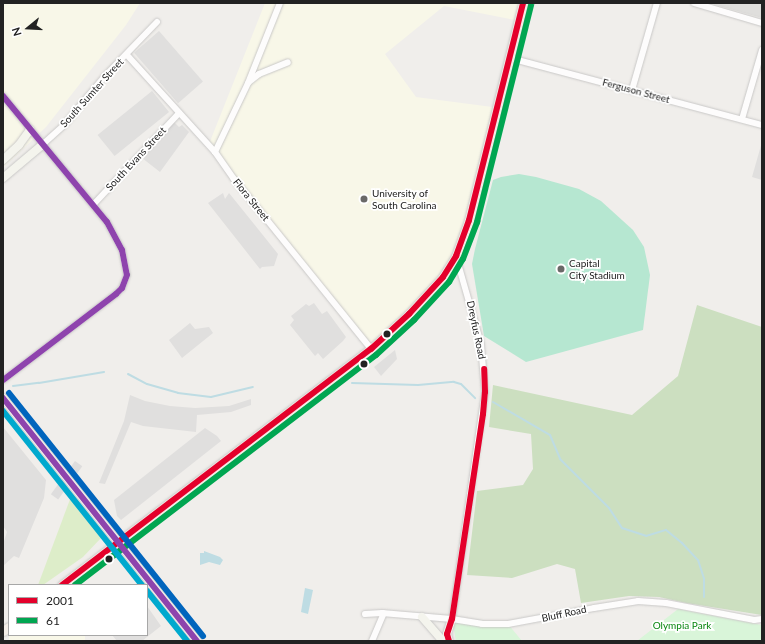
<!DOCTYPE html>
<html>
<head>
<meta charset="utf-8">
<style>
	body { margin:0 }
	#map { position:relative; width:765px; height:644px; overflow:hidden; background:#f0eeeb; font-family:Lato,sans-serif }
	div>[style] { position:absolute }
	[style*='--x'] { left:calc(var(--x)*1px); top:calc(var(--y)*1px); width:calc(var(--w)*1px); rotate:calc(var(--a)*1deg) }
	.residential>* { inset:0; background:#dfdedc }
	.education>* { inset:0; background:#f8f7e8; transform-origin:0 0 }
	.grass>* { inset:0; background:#ddedc9 }
	.forest>* { inset:0; background:#ccdfc0 }
	.park>* { inset:0; background:#d9f5d9 }
	.pitch>* { inset:0; background:#b6e7d1 }
	.parking>* { inset:0; background:#e0dfde; transform-origin:0 0 }
	.water>* { inset:0; background:#bedce3 }
	.pier>* { inset:0; background:#dedddd; transform-origin:0 0 }
	.stream>* { height:2px; margin:-1px; padding:0 1px; transform-origin:1px; border-radius:1px; background:#bedce3 }
	.roads { filter:drop-shadow(0 0 1px #c9c8c7) drop-shadow(0 0 1px #c9c8c7) }
	.street>* { height:6px; margin:-3px; padding:0 3px; transform-origin:3px; border-radius:3px; background:#fdfcfc }
	.secondary>* { height:8px; margin:-4px; padding:0 4px; transform-origin:4px; border-radius:4px; background:#f4f4ed }
	.primary>* { height:9px; margin:-4.5px; padding:0 4.5px; transform-origin:4.5px; border-radius:4.5px; background:#f3ede7 }
	.bus-1>* { height:6px; margin:-3px; padding:0 3px; transform-origin:3px; border-radius:3px; background:#e4002b }
	.bus-2>* { height:6px; margin:-3px; padding:0 3px; transform-origin:3px; border-radius:3px; background:#00a651 }
	.bus-3>* { height:6px; margin:-3px; padding:0 3px; transform-origin:3px; border-radius:3px; background:#8e44ad }
	.bus-4>* { height:6px; margin:-3px; padding:0 3px; transform-origin:3px; border-radius:3px; background:#00a9ce }
	.bus-5>* { height:6px; margin:-3px; padding:0 3px; transform-origin:3px; border-radius:3px; background:#0065bd }
	.dots>* { width:11px; height:11px; translate:-50% -50%; box-sizing:border-box; border:2px solid #fff; border-radius:50% }
	span { translate:-50% -50%; white-space:nowrap; text-align:center; line-height:1.15; -webkit-text-stroke:3.5px #fff; paint-order:stroke }
	.street-label { font-size:10px; color:#222 }
	.poi-label { font-size:10px; color:#222 }
	.left { translate:0 -50%; text-align:left }
	.park-label { font-size:10px; color:#098710 }
	.frame { position:absolute; inset:0; border:4px solid #222; pointer-events:none }
	.legend { position:absolute; left:8px; top:584px; width:140px; height:52px; box-sizing:border-box; background:#fff; border:1px solid #a7a7a7; margin:0; padding:5px 7px; list-style:none; font-size:12px; color:#222 }
	.legend li { display:flex; align-items:center; gap:8px; height:20px }
	.legend b { width:20px; border:1px solid #a7a7a7 }
	.north { position:absolute; left:8px; top:8px; width:40px; height:40px; -webkit-text-stroke:3px #fff; paint-order:stroke; rotate:252deg; font-size:11px; font-weight:700; line-height:16px; text-align:center; color:#222 }
	.north::after { content:''; display:block; margin:auto; width:14px; height:18px; background:#222; clip-path:polygon(50% 0,100% 100%,50% 72%,0 100%) }
</style>
</head>
<body>
<div id="map">
	<div class="residential">
		<div style="clip-path:polygon(709px 3px,762px 3px,762px 18px)"></div>
	</div>
	<div class="education">
		<div style="clip-path:polygon(3px 3px,140px 3px,126px 25px,46px 127px,3px 168px)"></div>
		<div style="clip-path:polygon(265px 3px,525px 3px,520px 21px,444px 6px,385px 54px,416px 97px,500px 108px,467px 232px,425px 298px,368px 348px,209px 144px)"></div>
		<div style="left:9px;top:635px;width:76px;height:6px"></div>
	</div>
	<div class="grass">
		<div style="clip-path:polygon(72px 494px,100px 529px,101px 538px,83px 557px,43px 585px,38px 585px)"></div>
	</div>
	<div class="forest">
		<div style="clip-path:polygon(697px 305px,762px 327px,762px 615px,686px 603px,659px 597px,629px 596px,581px 603px,575px 569px,557px 564px,512px 578px,467px 575px,477px 491px,523px 485px,533px 469px,531px 434px,489px 427px,493px 385px,632px 415px,678px 376px)"></div>
	</div>
	<div class="park">
		<div style="clip-path:polygon(678px 609px,762px 625px,762px 641px,637px 641px)"></div>
		<div style="clip-path:polygon(452px 619px,508px 624px,522px 641px,456px 641px)"></div>
	</div>
	<div class="pitch">
		<div style="clip-path:polygon(519px 174px,536px 177px,579px 189px,601px 201px,633px 230px,644px 247px,650px 275px,643px 330px,526px 362px,484px 336px,472px 264px,475px 249px,493px 180px,501px 177px)"></div>
	</div>
	<div class="parking">
		<div style="left:159px;top:31px;width:67px;height:33px;rotate:49deg"></div>
		<div style="left:152px;top:91px;width:27px;height:70px;rotate:51deg"></div>
		<div style="clip-path:polygon(174px 122px,179px 127px,182px 125px,189px 132px,160px 172px,142px 158px)"></div>
		<div style="clip-path:polygon(762px 142px,762px 180px,752px 177px)"></div>
		<div style="clip-path:polygon(223px 193px,225px 199px,229px 193px,278px 254px,274px 266px,262px 267px,260px 269px,208px 203px)"></div>
		<div style="clip-path:polygon(314px 303px,322px 314px,327px 311px,346px 337px,343px 341px,323px 359px,318px 353px,315px 356px,290px 325px,294px 320px,291px 316px,306px 304px,309px 306px)"></div>
		<div style="clip-path:polygon(190px 323px,195px 329px,209px 327px,213px 333px,182px 358px,169px 340px)"></div>
		<div style="clip-path:polygon(395px 350px,397px 359px,381px 376px,374px 367px)"></div>
		<div style="clip-path:polygon(130px 395px,145px 401px,170px 406px,195px 408px,229px 406px,251px 399px,251px 405px,231px 412px,197px 415px,196px 432px,143px 426px,131px 422px,105px 484px,99px 483px,124px 421px)"></div>
		<div style="clip-path:polygon(3px 427px,46px 480px,44px 498px,19px 558px,14px 556px,3px 566px,3px 544px,7px 532px,3px 526px)"></div>
		<div style="clip-path:polygon(205px 428px,217px 436px,221px 441px,121px 520px,117px 516px,114px 500px)"></div>
		<div style="clip-path:polygon(147px 606px,161px 626px,142px 641px,128px 640px,117px 641px,112px 635px,147px 635px)"></div>
	</div>
	<div class="water">
		<div style="clip-path:polygon(204px 551px,220px 557px,223px 560px,220px 565px,209px 562px,200px 565px,200px 553px,204px 553px)"></div>
		<div style="clip-path:polygon(305px 588px,313px 590px,308px 614px,301px 612px)"></div>
	</div>
	<div class="pier">
		<div style="left:75px;top:461px;width:9px;height:41px;rotate:36deg"></div>
	</div>
	<div class="stream">
		<div style="--x:128;--y:374;--w:21;--a:28"></div>
		<div style="--x:147;--y:384;--w:32;--a:16"></div>
		<div style="--x:178;--y:393;--w:33;--a:7"></div>
		<div style="--x:211;--y:397;--w:43;--a:-13.4"></div>
		<div style="--x:352;--y:383;--w:66;--a:1.7"></div>
		<div style="--x:418;--y:385;--w:36;--a:-5"></div>
		<div style="--x:454;--y:382;--w:7;--a:16"></div>
		<div style="--x:461;--y:384;--w:20;--a:45"></div>
		<div style="--x:13;--y:386;--w:26;--a:-7"></div>
		<div style="--x:39;--y:383;--w:66;--a:-9.6"></div>
		<div style="--x:493;--y:402;--w:66;--a:30.1"></div>
		<div style="--x:550;--y:435;--w:26;--a:67"></div>
		<div style="--x:560;--y:459;--w:69;--a:45"></div>
		<div style="--x:609;--y:508;--w:24;--a:57"></div>
		<div style="--x:622;--y:528;--w:25;--a:18"></div>
		<div style="--x:646;--y:536;--w:21;--a:-17"></div>
		<div style="--x:666;--y:530;--w:21;--a:39"></div>
		<div style="--x:682;--y:543;--w:23;--a:47"></div>
		<div style="--x:698;--y:560;--w:20;--a:72"></div>
		<div style="--x:704;--y:579;--w:18;--a:90"></div>
	</div>
	<div class="roads">
		<div class="street">
			<div style="--x:694;--y:3;--w:71;--a:16.4"></div>
			<div style="--x:127;--y:55;--w:131;--a:47.8"></div>
			<div style="--x:215;--y:152;--w:33;--a:55"></div>
			<div style="--x:234;--y:179;--w:218;--a:51.1"></div>
			<div style="--x:510;--y:58;--w:261;--a:14.9"></div>
			<div style="--x:249;--y:82;--w:13;--a:-39"></div>
			<div style="--x:259;--y:74;--w:31;--a:-22"></div>
			<div style="--x:632;--y:90;--w:91;--a:-74"></div>
			<div style="--x:3;--y:96;--w:163;--a:50.5"></div>
			<div style="--x:107;--y:222;--w:32;--a:62"></div>
			<div style="--x:122;--y:250;--w:25;--a:79"></div>
			<div style="--x:127;--y:275;--w:14;--a:111"></div>
			<div style="--x:122;--y:288;--w:8;--a:135"></div>
			<div style="--x:116;--y:294;--w:142;--a:142.7"></div>
			<div style="--x:742;--y:119;--w:72;--a:-73.8"></div>
			<div style="--x:42;--y:145;--w:31;--a:-42"></div>
			<div style="--x:65;--y:124;--w:62;--a:-50.2"></div>
			<div style="--x:105;--y:76;--w:75;--a:-46.1"></div>
			<div style="--x:215;--y:152;--w:76;--a:-64.4"></div>
			<div style="--x:248;--y:83;--w:86;--a:-68.2"></div>
			<div style="--x:93;--y:205;--w:126;--a:-46.9"></div>
			<div style="--x:365;--y:614;--w:17;--a:-3"></div>
			<div style="--x:382;--y:613;--w:70;--a:4.9"></div>
			<div style="--x:452;--y:619;--w:30;--a:9"></div>
			<div style="--x:482;--y:624;--w:26;--a:0"></div>
			<div style="--x:508;--y:624;--w:87;--a:-10.5"></div>
			<div style="--x:594;--y:608;--w:45;--a:-9"></div>
			<div style="--x:638;--y:601;--w:28;--a:4"></div>
			<div style="--x:666;--y:603;--w:90;--a:10.9"></div>
			<div style="--x:754;--y:620;--w:8;--a:-7"></div>
			<div style="--x:452;--y:619;--w:229;--a:-81.7"></div>
			<div style="--x:485;--y:392;--w:48;--a:-94.8"></div>
			<div style="--x:481;--y:344;--w:91;--a:-105.9"></div>
			<div style="--x:372;--y:641;--w:30;--a:-67"></div>
		</div>
		<div class="secondary">
			<div style="--x:3;--y:160;--w:22;--a:-43"></div>
			<div style="--x:19;--y:145;--w:19;--a:-54"></div>
			<div style="--x:3;--y:178;--w:51;--a:-40.2"></div>
			<div style="--x:3;--y:398;--w:311;--a:51.4"></div>
			<div style="--x:422;--y:617;--w:32;--a:49"></div>
			<div style="--x:449;--y:641;--w:7;--a:-106"></div>
			<div style="--x:447;--y:634;--w:16;--a:-72"></div>
		</div>
		<div class="primary">
			<div style="--x:62;--y:585;--w:389;--a:-37.4"></div>
			<div style="--x:371;--y:349;--w:52;--a:-42.6"></div>
			<div style="--x:409;--y:314;--w:50;--a:-47.4"></div>
			<div style="--x:443;--y:277;--w:25;--a:-58"></div>
			<div style="--x:456;--y:256;--w:38;--a:-70"></div>
			<div style="--x:469;--y:220;--w:224;--a:-76"></div>
			<div style="--x:3;--y:631;--w:7;--a:-34"></div>
		</div>
	</div>
	<div class="bus-1">
		<div style="--x:62;--y:585;--w:389;--a:-37.4"></div>
		<div style="--x:371;--y:349;--w:52;--a:-42.6"></div>
		<div style="--x:409;--y:314;--w:50;--a:-47.4"></div>
		<div style="--x:443;--y:277;--w:25;--a:-58"></div>
		<div style="--x:456;--y:256;--w:38;--a:-70"></div>
		<div style="--x:469;--y:220;--w:224;--a:-76"></div>
		<div style="--x:449;--y:641;--w:7;--a:-106"></div>
		<div style="--x:447;--y:634;--w:16;--a:-72"></div>
		<div style="--x:452;--y:619;--w:207;--a:-81.4"></div>
		<div style="--x:483;--y:414;--w:22;--a:-85"></div>
		<div style="--x:485;--y:392;--w:23;--a:-92"></div>
	</div>
	<div class="bus-2">
		<div style="--x:75;--y:585;--w:379;--a:-37.4"></div>
		<div style="--x:376;--y:355;--w:52;--a:-42.6"></div>
		<div style="--x:414;--y:320;--w:52;--a:-47.4"></div>
		<div style="--x:449;--y:282;--w:27;--a:-59"></div>
		<div style="--x:463;--y:259;--w:40;--a:-69"></div>
		<div style="--x:477;--y:222;--w:224;--a:-76"></div>
	</div>
	<div class="bus-3">
		<div style="--x:3;--y:96;--w:163;--a:50.5"></div>
		<div style="--x:107;--y:222;--w:32;--a:62"></div>
		<div style="--x:122;--y:250;--w:25;--a:79"></div>
		<div style="--x:127;--y:275;--w:14;--a:111"></div>
		<div style="--x:122;--y:288;--w:8;--a:135"></div>
		<div style="--x:116;--y:294;--w:142;--a:142.7"></div>
		<div style="--x:3;--y:398;--w:311;--a:51.4"></div>
	</div>
	<div class="bus-4">
		<div style="--x:3;--y:411;--w:223;--a:51.4"></div>
		<div style="--x:147;--y:591;--w:64;--a:51.3"></div>
	</div>
	<div class="bus-5">
		<div style="--x:9;--y:393;--w:311;--a:51.4"></div>
	</div>
	<div class="dots">
		<div style="left:364px;top:199px;background:#6a6968"></div>
		<div style="left:561px;top:269px;background:#6a6968"></div>
		<div style="left:387px;top:334px;background:#222"></div>
		<div style="left:364px;top:364px;background:#222"></div>
		<div style="left:109px;top:559px;background:#222"></div>
	</div>
	<div class="street-label">
		<span style="left:636px;top:91px;rotate:15deg">Ferguson Street</span>
		<span style="left:92px;top:93px;rotate:-48deg">South Sumter Street</span>
		<span style="left:136px;top:159px;rotate:-47deg">South Evans Street</span>
		<span style="left:251px;top:200px;rotate:51deg">Flora Street</span>
		<span style="left:476px;top:330px;rotate:78deg">Dreyfus Road</span>
		<span style="left:564px;top:614px;rotate:-12deg">Bluff Road</span>
	</div>
	<div class="poi-label">
		<span class="left" style="left:372px;top:199px">University of<br>South Carolina</span>
		<span class="left" style="left:569px;top:269px">Capital<br>City Stadium</span>
	</div>
	<div class="park-label">
		<span style="left:682px;top:626px">Olympia Park</span>
	</div>
	<div class="frame"></div>
	<ul class="legend">
	<li><b style="height:5px;background:#e4002b"></b>2001</li>
	<li><b style="height:5px;background:#00a651"></b>61</li>
	</ul>
	<div class="north">N</div>
</div>
</body>
</html>
